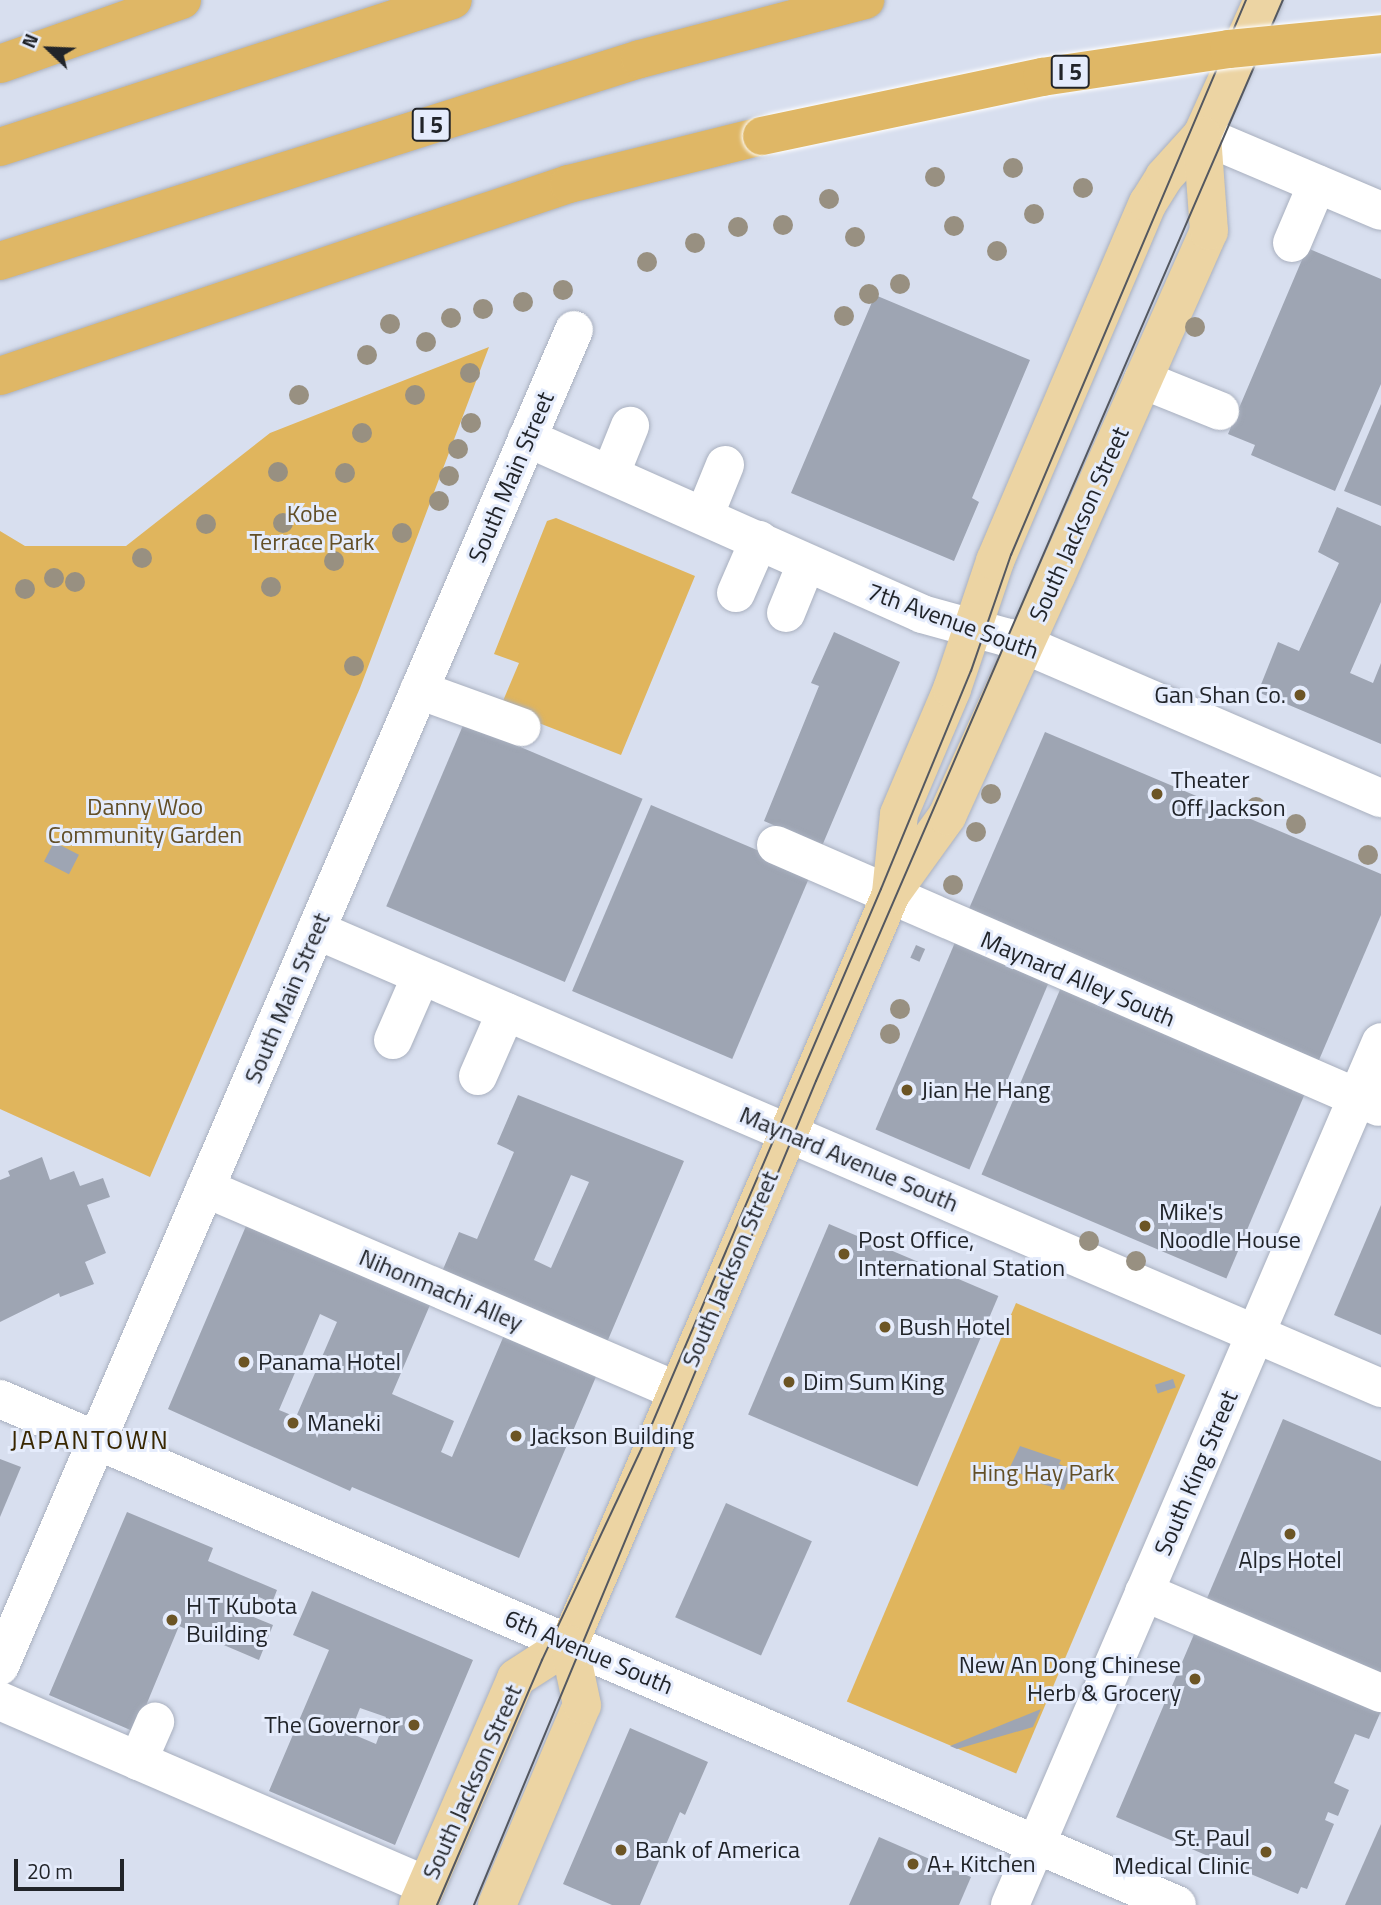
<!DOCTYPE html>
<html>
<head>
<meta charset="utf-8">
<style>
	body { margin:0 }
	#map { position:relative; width:1381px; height:1905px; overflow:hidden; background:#d8dfef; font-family:"Titillium Web",sans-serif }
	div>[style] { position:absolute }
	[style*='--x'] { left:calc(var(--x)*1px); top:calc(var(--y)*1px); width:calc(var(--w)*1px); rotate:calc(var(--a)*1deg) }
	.green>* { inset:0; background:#e0b55d; transform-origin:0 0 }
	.building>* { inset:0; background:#9ea5b3; transform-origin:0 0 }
	.roads { filter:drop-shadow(0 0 2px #a9b0bf) drop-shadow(0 0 2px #a9b0bf) }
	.minor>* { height:38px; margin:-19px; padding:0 19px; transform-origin:19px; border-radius:19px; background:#fff }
	.major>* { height:38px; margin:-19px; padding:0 19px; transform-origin:19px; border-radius:19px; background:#ecd4a3 }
	.highway>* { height:38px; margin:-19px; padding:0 19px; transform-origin:19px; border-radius:19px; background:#dfb766 }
	.tram>* { height:2px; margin:-1px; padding:0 1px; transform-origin:1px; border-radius:1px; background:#545860 }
	.bridges { filter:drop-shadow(0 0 2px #fff) drop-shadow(0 0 2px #fff) }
	.highway-bridge>* { height:38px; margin:-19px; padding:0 19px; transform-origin:19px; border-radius:19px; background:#dfb766 }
	.trees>* { width:20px; height:20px; margin:-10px; border-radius:50%; background:#989081 }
	.dots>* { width:19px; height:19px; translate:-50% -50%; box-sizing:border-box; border:4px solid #e5ecfc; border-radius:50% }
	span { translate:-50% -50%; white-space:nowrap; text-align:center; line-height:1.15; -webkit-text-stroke:6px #e5ecfc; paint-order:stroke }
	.shield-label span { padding:2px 5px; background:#e5ecfc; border:2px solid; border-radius:5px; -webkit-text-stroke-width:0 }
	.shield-label { font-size:23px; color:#212429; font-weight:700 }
	.street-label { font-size:24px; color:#212429 }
	.park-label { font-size:24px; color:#634f27 }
	.poi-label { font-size:24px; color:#212429 }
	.right { translate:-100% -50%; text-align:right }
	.left { translate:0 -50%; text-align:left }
	.neighbourhood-label { font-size:26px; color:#392700; letter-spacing:2px }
	.north { position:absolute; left:14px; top:14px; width:70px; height:70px; -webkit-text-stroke:5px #e5ecfc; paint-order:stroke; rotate:293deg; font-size:19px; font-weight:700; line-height:28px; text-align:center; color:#212429 }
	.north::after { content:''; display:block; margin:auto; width:24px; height:32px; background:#212429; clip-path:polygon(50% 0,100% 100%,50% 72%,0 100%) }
	.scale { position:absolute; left:14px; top:1859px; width:110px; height:32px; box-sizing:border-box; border:4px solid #212429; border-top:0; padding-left:9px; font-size:21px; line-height:24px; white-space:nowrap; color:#212429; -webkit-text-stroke:5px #e5ecfc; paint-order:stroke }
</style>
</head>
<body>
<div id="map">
	<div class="green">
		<div style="clip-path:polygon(489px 347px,360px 688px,150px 1177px,0 1109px,0 531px,25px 546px,126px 546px,270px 433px)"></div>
		<div style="clip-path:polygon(556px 518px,695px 576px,621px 755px,500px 708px,519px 663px,494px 654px,547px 521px)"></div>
		<div style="left:1016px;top:1303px;width:184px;height:433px;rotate:23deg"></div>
	</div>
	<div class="building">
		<div style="clip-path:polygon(1307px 248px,1381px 279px,1381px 384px,1335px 491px,1251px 455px,1255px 445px,1228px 434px)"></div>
		<div style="clip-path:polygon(875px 295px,1030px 360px,972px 498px,979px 502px,954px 561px,791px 493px)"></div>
		<div style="clip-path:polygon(1381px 404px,1381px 506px,1344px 491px)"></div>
		<div style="clip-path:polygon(1337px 507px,1381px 526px,1381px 602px,1350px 673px,1373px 683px,1381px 663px,1381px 744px,1258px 692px,1278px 642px,1299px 651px,1339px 563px,1318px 552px)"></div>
		<div style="clip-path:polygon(834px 632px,900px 662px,822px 846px,764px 821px,819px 686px,811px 683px)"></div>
		<div style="left:464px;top:723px;width:194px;height:199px;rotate:23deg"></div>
		<div style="clip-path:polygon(1045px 732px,1381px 874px,1381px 915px,1316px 1067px,965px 918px)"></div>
		<div style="left:651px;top:805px;width:174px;height:202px;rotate:23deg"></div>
		<div style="left:54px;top:842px;width:28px;height:22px;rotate:27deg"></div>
		<div style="left:956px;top:940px;width:102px;height:206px;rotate:23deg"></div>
		<div style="left:916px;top:945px;width:10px;height:14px;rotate:24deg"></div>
		<div style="left:1062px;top:985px;width:266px;height:206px;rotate:23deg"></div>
		<div style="clip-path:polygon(evenodd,518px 1095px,684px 1161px,602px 1354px,438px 1281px,459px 1232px,477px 1239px,514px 1152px,497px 1144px,518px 1095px,571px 1175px,589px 1182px,551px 1268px,534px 1260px,571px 1175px)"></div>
		<div style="clip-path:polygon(42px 1157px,50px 1180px,74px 1171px,80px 1186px,103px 1178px,110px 1197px,87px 1205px,106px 1253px,85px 1262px,94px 1284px,60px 1297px,59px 1293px,0 1322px,0 1180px,10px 1176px,8px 1171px)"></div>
		<div style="clip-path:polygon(1381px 1205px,1381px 1335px,1334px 1315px)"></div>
		<div style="left:829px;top:1224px;width:184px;height:207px;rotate:23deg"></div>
		<div style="clip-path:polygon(evenodd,246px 1226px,430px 1305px,392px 1394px,454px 1421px,441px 1452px,452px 1457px,505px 1333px,598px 1372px,519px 1558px,352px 1487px,350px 1491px,168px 1409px,246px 1226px,320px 1314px,337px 1322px,296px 1417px,279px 1410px,320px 1314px)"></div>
		<div style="left:1173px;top:1379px;width:9px;height:19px;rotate:72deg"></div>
		<div style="clip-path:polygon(1283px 1419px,1381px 1461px,1381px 1682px,1202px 1610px)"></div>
		<div style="clip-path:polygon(1020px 1446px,1061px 1460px,1059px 1464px,1073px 1470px,1064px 1490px,1034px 1482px,1010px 1467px)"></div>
		<div style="clip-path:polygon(0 1459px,21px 1467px,0 1517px)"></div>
		<div style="left:726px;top:1503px;width:94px;height:125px;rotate:24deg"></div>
		<div style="clip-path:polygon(127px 1512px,213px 1548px,208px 1561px,277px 1590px,272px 1603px,259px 1597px,251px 1616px,273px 1625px,259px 1660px,179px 1626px,135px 1732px,49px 1695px)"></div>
		<div style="clip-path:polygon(evenodd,312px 1591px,473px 1660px,395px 1845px,269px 1791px,329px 1650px,293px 1635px,312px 1591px,360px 1708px,386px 1717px,376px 1744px,350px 1733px,360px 1708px)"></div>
		<div style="clip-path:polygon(1195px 1632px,1381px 1711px,1369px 1739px,1355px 1734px,1334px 1783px,1349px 1790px,1338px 1816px,1328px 1812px,1325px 1820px,1334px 1824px,1307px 1889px,1301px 1887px,1298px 1894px,1116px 1817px)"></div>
		<div style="clip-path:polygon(1041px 1709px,1033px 1727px,957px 1749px,950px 1746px)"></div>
		<div style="clip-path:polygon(630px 1728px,708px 1762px,685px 1815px,680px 1812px,640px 1905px,612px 1905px,563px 1884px)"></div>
		<div style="clip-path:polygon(1381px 1824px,1381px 1905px,1345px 1905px)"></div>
		<div style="clip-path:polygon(879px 1837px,971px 1877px,959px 1905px,849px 1905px)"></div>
	</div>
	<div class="roads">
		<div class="minor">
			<div style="--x:1202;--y:135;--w:194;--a:23"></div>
			<div style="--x:1292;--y:243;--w:64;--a:-67"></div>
			<div style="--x:1143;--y:380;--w:83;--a:21.9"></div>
			<div style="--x:527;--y:438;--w:432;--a:24"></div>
			<div style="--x:922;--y:614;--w:90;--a:15.4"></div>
			<div style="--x:1009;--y:638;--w:405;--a:23.3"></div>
			<div style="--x:611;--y:473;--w:51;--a:-68"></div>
			<div style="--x:705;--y:514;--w:53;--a:-67.8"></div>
			<div style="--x:736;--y:593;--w:58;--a:-66.5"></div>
			<div style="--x:786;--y:613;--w:53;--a:-67.8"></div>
			<div style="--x:419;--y:690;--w:109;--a:19.9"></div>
			<div style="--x:776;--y:845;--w:657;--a:23.48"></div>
			<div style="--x:316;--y:930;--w:1159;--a:23.27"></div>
			<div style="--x:393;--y:1040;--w:70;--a:-66.4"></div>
			<div style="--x:478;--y:1076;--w:70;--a:-66.4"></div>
			<div style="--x:205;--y:1188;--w:514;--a:23.27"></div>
			<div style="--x:0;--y:1399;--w:1281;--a:23.26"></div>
			<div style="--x:1144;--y:1592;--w:258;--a:23.1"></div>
			<div style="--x:0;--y:1666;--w:1454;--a:-66.75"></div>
			<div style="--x:0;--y:1701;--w:464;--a:23.4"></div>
			<div style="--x:138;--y:1761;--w:43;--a:-66.4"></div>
			<div style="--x:1010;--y:1905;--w:939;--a:-66.74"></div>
		</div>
		<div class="major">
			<div style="--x:891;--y:893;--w:79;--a:-84.2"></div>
			<div style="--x:899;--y:814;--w:136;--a:-67"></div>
			<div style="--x:952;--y:689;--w:135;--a:-71.4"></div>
			<div style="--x:995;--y:561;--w:389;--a:-66.9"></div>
			<div style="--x:1148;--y:203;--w:31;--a:-58"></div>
			<div style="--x:1164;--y:177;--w:57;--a:-47.9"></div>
			<div style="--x:1202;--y:135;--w:148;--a:-65.7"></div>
			<div style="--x:418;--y:1905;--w:247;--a:-66.6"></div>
			<div style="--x:516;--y:1678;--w:63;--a:-32.7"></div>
			<div style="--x:569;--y:1644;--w:816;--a:-66.76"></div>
			<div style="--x:891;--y:894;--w:96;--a:-54.3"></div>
			<div style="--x:947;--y:816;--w:264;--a:-65.6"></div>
			<div style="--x:1056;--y:576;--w:377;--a:-66.1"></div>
			<div style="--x:1209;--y:231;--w:96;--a:-94.2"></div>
			<div style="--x:497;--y:1905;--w:217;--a:-67"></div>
			<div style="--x:582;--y:1705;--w:62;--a:-102"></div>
		</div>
		<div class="highway">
			<div style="--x:0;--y:64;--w:193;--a:-19.4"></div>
			<div style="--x:0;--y:147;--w:476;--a:-18"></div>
			<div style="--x:0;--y:261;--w:671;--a:-17.52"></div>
			<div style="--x:640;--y:59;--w:233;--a:-14.7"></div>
			<div style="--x:0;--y:376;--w:601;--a:-18.65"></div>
			<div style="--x:569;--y:184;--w:199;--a:-14"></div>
		</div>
	</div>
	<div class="tram">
		<div style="--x:437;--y:1905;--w:267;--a:-66.8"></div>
		<div style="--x:542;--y:1660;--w:238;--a:-64.8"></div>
		<div style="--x:643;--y:1445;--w:605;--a:-66.83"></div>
		<div style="--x:881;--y:889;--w:236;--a:-67.6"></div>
		<div style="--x:971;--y:671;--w:123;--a:-71"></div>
		<div style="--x:1011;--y:555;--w:603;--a:-67.05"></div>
		<div style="--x:474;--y:1905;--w:892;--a:-67.46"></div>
		<div style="--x:816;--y:1081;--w:1178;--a:-66.64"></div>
	</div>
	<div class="bridges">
		<div class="highway-bridge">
			<div style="--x:762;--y:136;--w:286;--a:-11.9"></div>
			<div style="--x:1042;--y:77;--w:189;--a:-8.5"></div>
			<div style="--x:1229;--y:49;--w:153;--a:-5.6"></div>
		</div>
	</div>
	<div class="trees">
		<div style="left:1013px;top:168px"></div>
		<div style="left:935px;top:177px"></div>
		<div style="left:1083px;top:188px"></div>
		<div style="left:829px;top:199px"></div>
		<div style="left:1034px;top:214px"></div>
		<div style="left:783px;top:225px"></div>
		<div style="left:954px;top:226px"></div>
		<div style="left:738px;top:227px"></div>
		<div style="left:855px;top:237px"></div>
		<div style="left:695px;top:243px"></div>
		<div style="left:997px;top:251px"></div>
		<div style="left:647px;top:262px"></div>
		<div style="left:900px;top:284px"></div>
		<div style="left:563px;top:290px"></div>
		<div style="left:869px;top:294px"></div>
		<div style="left:523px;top:302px"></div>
		<div style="left:483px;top:309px"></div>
		<div style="left:844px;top:316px"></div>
		<div style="left:451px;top:318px"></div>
		<div style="left:390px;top:324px"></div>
		<div style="left:1195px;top:327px"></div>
		<div style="left:426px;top:342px"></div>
		<div style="left:367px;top:355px"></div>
		<div style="left:470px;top:373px"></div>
		<div style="left:299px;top:395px"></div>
		<div style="left:415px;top:395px"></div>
		<div style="left:471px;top:423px"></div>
		<div style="left:362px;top:433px"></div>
		<div style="left:458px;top:449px"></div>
		<div style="left:278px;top:472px"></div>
		<div style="left:345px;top:473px"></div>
		<div style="left:449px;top:476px"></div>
		<div style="left:439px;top:501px"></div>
		<div style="left:283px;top:523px"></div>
		<div style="left:206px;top:524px"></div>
		<div style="left:402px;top:533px"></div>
		<div style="left:142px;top:558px"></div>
		<div style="left:334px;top:561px"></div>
		<div style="left:54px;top:578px"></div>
		<div style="left:75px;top:582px"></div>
		<div style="left:271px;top:587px"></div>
		<div style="left:25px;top:589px"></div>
		<div style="left:354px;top:666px"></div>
		<div style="left:991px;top:794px"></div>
		<div style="left:1256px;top:807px"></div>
		<div style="left:1296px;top:824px"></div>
		<div style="left:976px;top:832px"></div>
		<div style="left:1368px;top:855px"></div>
		<div style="left:953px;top:885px"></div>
		<div style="left:900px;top:1009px"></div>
		<div style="left:890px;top:1034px"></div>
		<div style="left:1089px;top:1241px"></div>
		<div style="left:1136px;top:1261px"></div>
	</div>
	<div class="dots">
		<div style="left:1300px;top:695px;background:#6c5525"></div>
		<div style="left:1157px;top:794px;background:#6c5525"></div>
		<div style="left:907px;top:1090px;background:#6c5525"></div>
		<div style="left:1145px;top:1226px;background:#6c5525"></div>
		<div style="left:844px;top:1254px;background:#6c5525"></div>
		<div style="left:885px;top:1327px;background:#6c5525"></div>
		<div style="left:244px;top:1362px;background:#6c5525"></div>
		<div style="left:789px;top:1382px;background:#6c5525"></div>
		<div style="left:293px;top:1423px;background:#6c5525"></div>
		<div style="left:516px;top:1436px;background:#6c5525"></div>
		<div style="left:1290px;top:1534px;background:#6c5525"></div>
		<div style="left:172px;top:1620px;background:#6c5525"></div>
		<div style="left:1195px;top:1679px;background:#6c5525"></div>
		<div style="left:414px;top:1725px;background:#6c5525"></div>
		<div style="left:621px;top:1850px;background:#6c5525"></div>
		<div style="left:1266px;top:1852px;background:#6c5525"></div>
		<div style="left:913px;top:1864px;background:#6c5525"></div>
	</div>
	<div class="shield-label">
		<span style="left:1070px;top:72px">I 5</span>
		<span style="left:431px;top:125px">I 5</span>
	</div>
	<div class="street-label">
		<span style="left:511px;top:477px;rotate:-67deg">South Main Street</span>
		<span style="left:1079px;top:524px;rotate:-66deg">South Jackson Street</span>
		<span style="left:953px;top:621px;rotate:20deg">7th Avenue South</span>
		<span style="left:1078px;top:979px;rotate:23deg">Maynard Alley South</span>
		<span style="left:287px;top:998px;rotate:-67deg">South Main Street</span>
		<span style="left:849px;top:1159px;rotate:23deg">Maynard Avenue South</span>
		<span style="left:730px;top:1269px;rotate:-67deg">South Jackson Street</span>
		<span style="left:441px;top:1290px;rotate:23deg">Nihonmachi Alley</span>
		<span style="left:1196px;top:1473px;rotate:-67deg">South King Street</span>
		<span style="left:589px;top:1652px;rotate:23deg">6th Avenue South</span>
		<span style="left:472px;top:1782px;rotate:-66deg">South Jackson Street</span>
	</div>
	<div class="park-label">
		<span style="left:312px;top:528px">Kobe<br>Terrace Park</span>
		<span style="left:145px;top:821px">Danny Woo<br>Community Garden</span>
		<span style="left:1043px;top:1473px">Hing Hay Park</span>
	</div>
	<div class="poi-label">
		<span class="right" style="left:1286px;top:695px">Gan Shan Co.</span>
		<span class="left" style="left:1171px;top:794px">Theater<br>Off Jackson</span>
		<span class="left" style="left:921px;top:1090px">Jian He Hang</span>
		<span class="left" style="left:1159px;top:1226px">Mike's<br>Noodle House</span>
		<span class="left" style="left:858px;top:1254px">Post Office,<br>International Station</span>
		<span class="left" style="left:899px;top:1327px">Bush Hotel</span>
		<span class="left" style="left:258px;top:1362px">Panama Hotel</span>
		<span class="left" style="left:803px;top:1382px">Dim Sum King</span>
		<span class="left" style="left:307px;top:1423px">Maneki</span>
		<span class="left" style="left:530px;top:1436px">Jackson Building</span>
		<span style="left:1290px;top:1560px">Alps Hotel</span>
		<span class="left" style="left:186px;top:1620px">H T Kubota<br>Building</span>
		<span class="right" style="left:1181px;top:1679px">New An Dong Chinese<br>Herb &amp; Grocery</span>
		<span class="right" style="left:400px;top:1725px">The Governor</span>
		<span class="right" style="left:1250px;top:1852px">St. Paul<br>Medical Clinic</span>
		<span class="left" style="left:635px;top:1850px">Bank of America</span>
		<span class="left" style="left:927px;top:1864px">A+ Kitchen</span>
	</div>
	<div class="neighbourhood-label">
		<span style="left:90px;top:1440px">JAPANTOWN</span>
	</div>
	<div class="north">N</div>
	<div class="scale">20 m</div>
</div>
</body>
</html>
